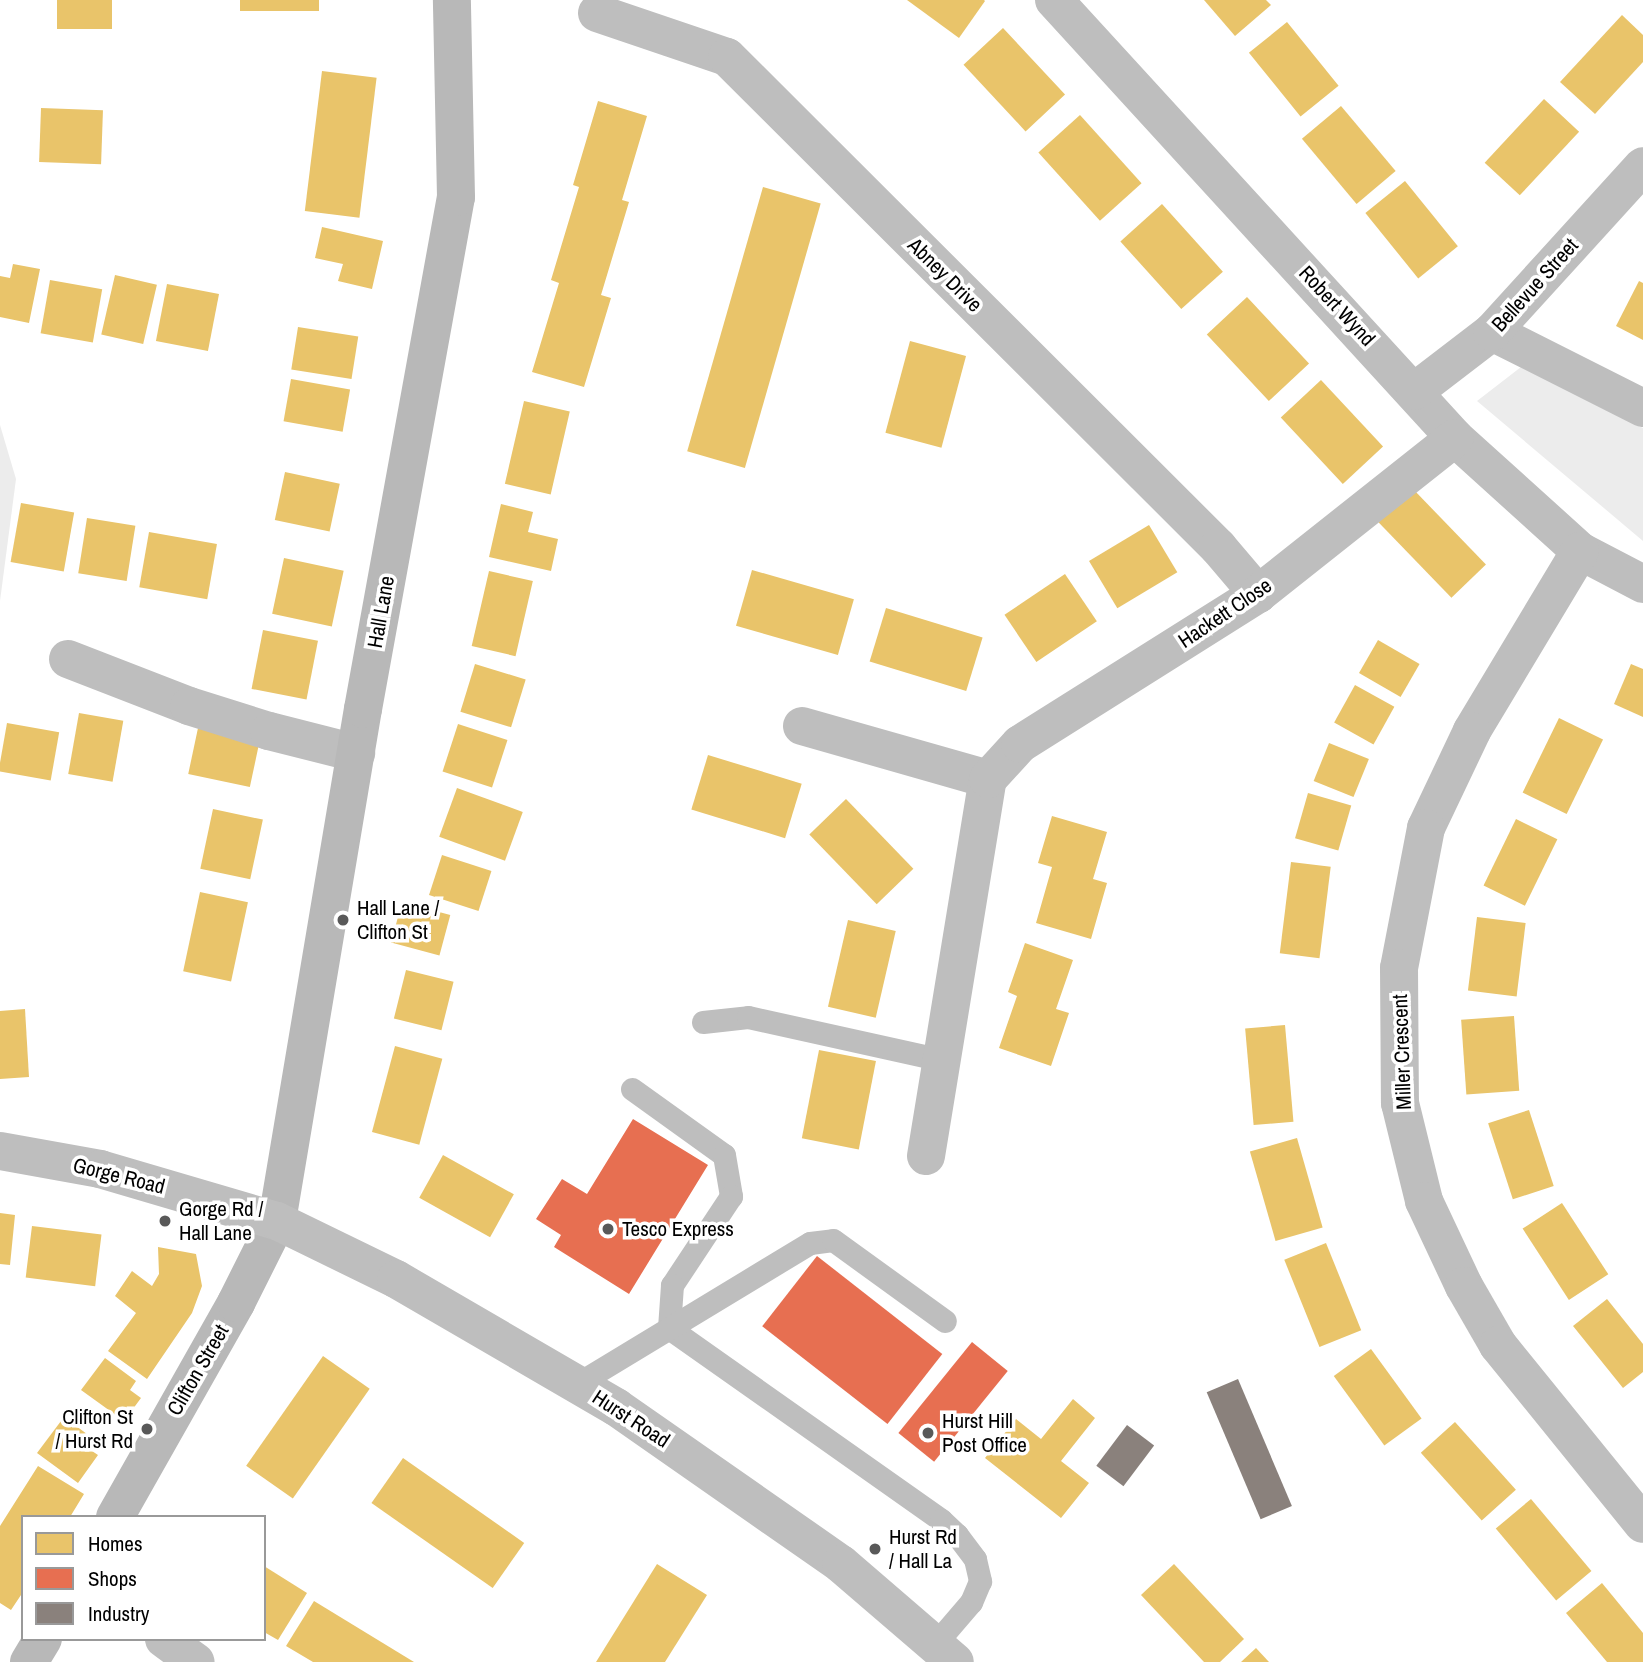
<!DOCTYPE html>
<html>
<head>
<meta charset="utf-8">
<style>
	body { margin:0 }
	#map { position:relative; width:1643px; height:1662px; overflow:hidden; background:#fff; font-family:"Archivo Narrow",sans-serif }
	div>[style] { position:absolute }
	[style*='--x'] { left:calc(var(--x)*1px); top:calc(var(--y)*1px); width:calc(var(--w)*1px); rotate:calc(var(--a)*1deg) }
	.green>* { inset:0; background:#ececec }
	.homes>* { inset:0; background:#e9c46a; transform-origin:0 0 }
	.shops>* { inset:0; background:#e76f51; transform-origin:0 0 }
	.industry>* { inset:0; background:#8a817c; transform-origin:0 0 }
	.lane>* { height:23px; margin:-11.5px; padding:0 11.5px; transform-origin:11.5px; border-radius:11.5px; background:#bebebe }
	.street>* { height:38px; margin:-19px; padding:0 19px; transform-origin:19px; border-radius:19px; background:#bebebe }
	.secondary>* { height:38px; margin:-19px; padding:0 19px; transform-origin:19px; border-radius:19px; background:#b8b8b8 }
	.primary>* { height:38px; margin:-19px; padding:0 19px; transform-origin:19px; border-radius:19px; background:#bebebe }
	.dots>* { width:19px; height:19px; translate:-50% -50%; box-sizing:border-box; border:4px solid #fff; border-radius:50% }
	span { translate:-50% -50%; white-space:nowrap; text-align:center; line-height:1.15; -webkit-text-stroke:7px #fff; paint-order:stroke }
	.street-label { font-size:21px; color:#000 }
	.poi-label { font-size:21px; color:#000 }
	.left { translate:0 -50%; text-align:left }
	.right { translate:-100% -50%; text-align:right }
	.legend { position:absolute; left:21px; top:1515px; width:245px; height:126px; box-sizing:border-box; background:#fff; border:2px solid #999; margin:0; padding:9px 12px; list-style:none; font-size:21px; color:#000 }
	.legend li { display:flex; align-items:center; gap:14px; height:35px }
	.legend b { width:35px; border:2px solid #999 }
</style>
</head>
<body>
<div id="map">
	<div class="green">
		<div style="clip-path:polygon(1521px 367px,1643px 428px,1643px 541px,1477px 401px)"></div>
		<div style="clip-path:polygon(0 425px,16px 479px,0 601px)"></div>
	</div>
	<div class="homes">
		<div style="left:57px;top:0;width:55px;height:29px"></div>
		<div style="left:240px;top:0;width:79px;height:11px"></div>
		<div style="clip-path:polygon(907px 0,984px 0,985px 1px,959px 38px)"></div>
		<div style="clip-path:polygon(1204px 0,1266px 0,1271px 5px,1235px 36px)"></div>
		<div style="clip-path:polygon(1622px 15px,1643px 35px,1643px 62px,1595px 114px,1560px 82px)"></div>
		<div style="left:1287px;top:22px;width:82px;height:49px;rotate:51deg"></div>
		<div style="left:1003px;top:28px;width:91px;height:54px;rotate:47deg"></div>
		<div style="left:322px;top:71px;width:55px;height:141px;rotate:7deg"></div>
		<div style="left:1544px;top:99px;width:48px;height:87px;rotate:43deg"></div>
		<div style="clip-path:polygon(598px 101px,647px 116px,622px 200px,629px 202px,601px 295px,611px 298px,584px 387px,532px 372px,559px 283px,551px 280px,579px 187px,573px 185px)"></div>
		<div style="left:1341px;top:106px;width:85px;height:51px;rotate:50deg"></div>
		<div style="left:41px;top:108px;width:62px;height:54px;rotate:2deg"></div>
		<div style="left:1080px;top:115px;width:92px;height:56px;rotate:48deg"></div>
		<div style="left:1405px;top:181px;width:84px;height:51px;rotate:51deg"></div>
		<div style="left:763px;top:187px;width:60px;height:275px;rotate:16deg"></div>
		<div style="left:1162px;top:204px;width:91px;height:56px;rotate:48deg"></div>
		<div style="clip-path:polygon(322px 227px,383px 241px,372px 289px,338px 281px,343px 264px,315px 258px)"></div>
		<div style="clip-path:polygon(13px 264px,40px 269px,29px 323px,0 317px,0 276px,10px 278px)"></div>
		<div style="left:115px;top:275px;width:43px;height:61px;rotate:13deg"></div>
		<div style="left:50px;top:280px;width:53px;height:54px;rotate:10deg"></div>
		<div style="clip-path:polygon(1639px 281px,1643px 283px,1643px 340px,1616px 326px)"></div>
		<div style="left:167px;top:284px;width:53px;height:58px;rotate:11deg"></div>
		<div style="left:1247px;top:297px;width:91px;height:55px;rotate:47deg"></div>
		<div style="left:298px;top:327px;width:61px;height:43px;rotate:9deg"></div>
		<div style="left:910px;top:341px;width:58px;height:95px;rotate:15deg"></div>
		<div style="left:291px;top:379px;width:60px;height:43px;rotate:10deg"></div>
		<div style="left:1321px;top:380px;width:91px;height:55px;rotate:47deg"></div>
		<div style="left:524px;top:401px;width:47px;height:85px;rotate:13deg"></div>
		<div style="left:285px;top:472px;width:56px;height:49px;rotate:12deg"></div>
		<div style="left:1413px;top:489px;width:105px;height:48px;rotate:46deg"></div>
		<div style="left:21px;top:503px;width:54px;height:60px;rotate:10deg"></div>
		<div style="clip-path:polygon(501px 504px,533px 512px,528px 532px,558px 539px,551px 571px,489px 557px)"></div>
		<div style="left:87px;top:518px;width:49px;height:56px;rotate:9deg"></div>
		<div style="left:1149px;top:525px;width:55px;height:70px;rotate:59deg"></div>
		<div style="left:149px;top:532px;width:69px;height:56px;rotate:10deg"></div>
		<div style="left:284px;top:558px;width:61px;height:57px;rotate:12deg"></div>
		<div style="left:752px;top:570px;width:106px;height:58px;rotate:16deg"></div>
		<div style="left:489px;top:571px;width:45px;height:77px;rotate:13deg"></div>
		<div style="left:1065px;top:574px;width:57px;height:73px;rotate:56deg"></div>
		<div style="left:886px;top:608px;width:101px;height:56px;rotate:17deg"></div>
		<div style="left:263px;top:630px;width:56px;height:60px;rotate:11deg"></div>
		<div style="left:1378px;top:640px;width:48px;height:38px;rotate:30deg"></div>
		<div style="left:475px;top:664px;width:53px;height:50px;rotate:17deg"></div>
		<div style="clip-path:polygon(1631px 664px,1643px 669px,1643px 717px,1614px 704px)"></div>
		<div style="left:1355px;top:685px;width:45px;height:43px;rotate:29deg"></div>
		<div style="left:79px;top:713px;width:45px;height:62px;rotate:10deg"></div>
		<div style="left:1559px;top:718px;width:49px;height:83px;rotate:26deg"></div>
		<div style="left:7px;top:723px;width:53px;height:49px;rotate:10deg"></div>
		<div style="left:458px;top:724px;width:52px;height:50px;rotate:18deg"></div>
		<div style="left:198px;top:728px;width:63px;height:47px;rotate:12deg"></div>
		<div style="left:1329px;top:743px;width:43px;height:41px;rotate:22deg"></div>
		<div style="left:708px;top:755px;width:98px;height:57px;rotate:17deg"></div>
		<div style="left:457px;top:788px;width:70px;height:52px;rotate:20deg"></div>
		<div style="left:1308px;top:793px;width:45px;height:47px;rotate:16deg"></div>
		<div style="left:846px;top:799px;width:97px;height:51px;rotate:46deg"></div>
		<div style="left:213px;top:809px;width:51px;height:61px;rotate:12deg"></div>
		<div style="clip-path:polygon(1052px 816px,1107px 832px,1093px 879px,1107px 883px,1091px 939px,1036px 923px,1052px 867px,1038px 863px)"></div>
		<div style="left:1516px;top:819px;width:46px;height:74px;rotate:26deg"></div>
		<div style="left:442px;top:855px;width:52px;height:42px;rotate:18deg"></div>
		<div style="left:1291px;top:862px;width:40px;height:92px;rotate:7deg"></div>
		<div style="left:200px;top:892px;width:49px;height:81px;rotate:12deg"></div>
		<div style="left:402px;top:902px;width:50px;height:42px;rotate:15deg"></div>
		<div style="left:1477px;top:917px;width:49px;height:74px;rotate:7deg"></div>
		<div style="left:848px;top:920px;width:49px;height:89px;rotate:13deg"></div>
		<div style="clip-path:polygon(1025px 943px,1073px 960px,1056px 1009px,1069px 1013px,1051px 1066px,999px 1048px,1017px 996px,1008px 992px)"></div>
		<div style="left:406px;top:970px;width:49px;height:50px;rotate:14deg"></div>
		<div style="clip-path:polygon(25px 1009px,29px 1077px,0 1079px,0 1011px)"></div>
		<div style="left:1514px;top:1016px;width:75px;height:53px;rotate:86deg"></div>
		<div style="left:1285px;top:1025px;width:97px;height:40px;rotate:85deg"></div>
		<div style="left:395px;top:1046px;width:49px;height:89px;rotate:15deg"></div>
		<div style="left:819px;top:1050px;width:58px;height:90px;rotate:11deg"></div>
		<div style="left:1529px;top:1110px;width:80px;height:43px;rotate:72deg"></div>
		<div style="left:1297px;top:1138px;width:93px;height:49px;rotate:74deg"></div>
		<div style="left:443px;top:1155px;width:81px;height:49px;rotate:29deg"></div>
		<div style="left:1562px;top:1203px;width:85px;height:47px;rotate:57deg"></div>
		<div style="clip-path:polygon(0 1213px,15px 1215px,10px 1265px,0 1264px)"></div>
		<div style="left:32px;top:1226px;width:70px;height:52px;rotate:7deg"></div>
		<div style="left:1326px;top:1243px;width:94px;height:45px;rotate:68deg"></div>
		<div style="clip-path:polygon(158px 1247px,196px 1254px,202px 1286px,192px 1313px,147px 1379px,108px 1351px,136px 1313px,115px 1296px,132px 1271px,152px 1286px,159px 1274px)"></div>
		<div style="clip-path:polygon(1607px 1299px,1643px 1344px,1643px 1372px,1623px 1388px,1573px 1326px)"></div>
		<div style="left:1371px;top:1349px;width:86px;height:46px;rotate:54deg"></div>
		<div style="left:323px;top:1356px;width:57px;height:134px;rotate:35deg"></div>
		<div style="clip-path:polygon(105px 1358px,136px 1381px,130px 1390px,141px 1398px,124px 1421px,81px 1390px)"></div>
		<div style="clip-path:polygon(1073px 1399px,1095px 1418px,1061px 1461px,1089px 1483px,1061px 1518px,985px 1458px,1016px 1419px,1041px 1439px)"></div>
		<div style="clip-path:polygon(64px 1417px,95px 1440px,89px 1449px,98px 1455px,78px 1483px,37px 1453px)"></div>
		<div style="left:1455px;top:1422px;width:91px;height:46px;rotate:48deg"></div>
		<div style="left:403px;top:1458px;width:148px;height:55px;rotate:35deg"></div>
		<div style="clip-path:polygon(38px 1466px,84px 1494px,70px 1517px,23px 1517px,23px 1592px,11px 1610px,0 1603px,0 1526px)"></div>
		<div style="left:1531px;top:1499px;width:94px;height:46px;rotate:50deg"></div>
		<div style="clip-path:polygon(657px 1564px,707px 1595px,665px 1662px,596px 1662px)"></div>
		<div style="clip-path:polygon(1174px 1564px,1244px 1639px,1220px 1662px,1204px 1662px,1141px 1595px)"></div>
		<div style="clip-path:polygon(264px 1566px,307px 1593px,278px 1640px,264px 1632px)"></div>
		<div style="clip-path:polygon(1602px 1583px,1643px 1633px,1643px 1662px,1607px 1662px,1566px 1613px)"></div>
		<div style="clip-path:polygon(314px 1601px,414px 1662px,313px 1662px,286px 1646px)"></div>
		<div style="clip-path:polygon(1256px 1648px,1269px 1662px,1241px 1662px)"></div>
	</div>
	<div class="shops">
		<div style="clip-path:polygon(633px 1119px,708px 1165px,629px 1294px,554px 1247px,561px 1235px,536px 1219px,562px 1179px,587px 1194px)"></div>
		<div style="left:817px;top:1256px;width:159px;height:89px;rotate:38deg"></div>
		<div style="left:972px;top:1342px;width:46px;height:117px;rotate:39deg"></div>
	</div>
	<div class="industry">
		<div style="left:1238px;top:1379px;width:138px;height:34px;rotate:67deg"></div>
		<div style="left:1127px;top:1425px;width:34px;height:51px;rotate:37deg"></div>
	</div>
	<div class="lane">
		<div style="--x:703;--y:1022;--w:45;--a:-6.3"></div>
		<div style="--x:748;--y:1017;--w:199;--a:12.5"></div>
		<div style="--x:632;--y:1089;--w:113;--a:35.7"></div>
		<div style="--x:724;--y:1155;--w:42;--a:80.3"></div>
		<div style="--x:731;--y:1196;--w:107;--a:123.5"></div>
		<div style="--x:672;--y:1285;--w:43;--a:94"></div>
		<div style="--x:669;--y:1328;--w:333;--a:35.2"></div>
		<div style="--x:941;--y:1520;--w:22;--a:43"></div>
		<div style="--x:957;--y:1535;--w:30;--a:53"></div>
		<div style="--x:975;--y:1559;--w:23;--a:77"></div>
		<div style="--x:980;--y:1581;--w:23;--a:113"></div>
		<div style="--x:971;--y:1602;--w:55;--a:130.6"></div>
		<div style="--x:577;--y:1384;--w:272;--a:-31.2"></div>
		<div style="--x:810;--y:1243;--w:23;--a:-7"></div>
		<div style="--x:833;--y:1240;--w:138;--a:35.9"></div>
	</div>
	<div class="street">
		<div style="--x:1054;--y:0;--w:594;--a:47.53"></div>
		<div style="--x:1455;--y:438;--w:169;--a:42.1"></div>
		<div style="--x:1580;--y:551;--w:71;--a:27.6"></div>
		<div style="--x:597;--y:13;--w:137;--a:18.7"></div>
		<div style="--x:727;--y:57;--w:694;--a:44.94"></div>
		<div style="--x:1218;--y:547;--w:62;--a:49.6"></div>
		<div style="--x:1492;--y:332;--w:169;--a:26.7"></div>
		<div style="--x:1415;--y:391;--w:97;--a:-37.5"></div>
		<div style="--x:1492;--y:332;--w:224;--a:-47.7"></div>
		<div style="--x:1580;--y:551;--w:210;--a:121"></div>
		<div style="--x:1472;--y:731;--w:107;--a:115.4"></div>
		<div style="--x:1426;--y:828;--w:143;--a:100.9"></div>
		<div style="--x:1399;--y:968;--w:135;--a:89.6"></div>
		<div style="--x:1400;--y:1103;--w:101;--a:76.2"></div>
		<div style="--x:1424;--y:1201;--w:94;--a:64.8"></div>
		<div style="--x:1464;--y:1286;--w:68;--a:60"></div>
		<div style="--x:1498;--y:1345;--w:230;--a:51"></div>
		<div style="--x:68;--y:659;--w:130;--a:21.2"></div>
		<div style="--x:189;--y:706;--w:84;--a:17.4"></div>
		<div style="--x:269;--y:731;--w:90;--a:14.2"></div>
		<div style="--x:802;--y:726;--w:193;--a:15.9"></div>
		<div style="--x:926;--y:1156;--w:382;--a:-80.7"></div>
		<div style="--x:988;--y:779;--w:47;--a:-47.6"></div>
		<div style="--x:1020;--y:744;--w:281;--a:-32.2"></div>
		<div style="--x:1258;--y:594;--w:251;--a:-38.4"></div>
		<div style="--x:164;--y:1639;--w:39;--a:36"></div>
	</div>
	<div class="secondary">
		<div style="--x:115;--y:1517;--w:246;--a:-60.5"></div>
		<div style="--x:236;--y:1303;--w:92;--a:-63.4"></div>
		<div style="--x:277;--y:1221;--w:519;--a:-80.47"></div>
		<div style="--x:363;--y:709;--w:520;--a:-79.71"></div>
		<div style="--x:456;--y:197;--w:197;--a:-91.2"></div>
		<div style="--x:29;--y:1662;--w:27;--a:-59"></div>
	</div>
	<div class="primary">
		<div style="--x:0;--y:1151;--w:102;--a:10.2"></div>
		<div style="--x:100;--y:1169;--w:184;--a:16.4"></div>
		<div style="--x:277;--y:1221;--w:132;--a:26"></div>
		<div style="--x:396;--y:1279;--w:255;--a:30.2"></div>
		<div style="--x:616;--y:1407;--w:274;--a:34.9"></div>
		<div style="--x:841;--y:1564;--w:150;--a:40.7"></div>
	</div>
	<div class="dots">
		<div style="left:343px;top:920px;background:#595959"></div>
		<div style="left:165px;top:1221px;background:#595959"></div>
		<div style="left:608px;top:1229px;background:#595959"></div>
		<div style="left:147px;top:1429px;background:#595959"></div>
		<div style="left:928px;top:1433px;background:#595959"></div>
		<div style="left:875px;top:1549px;background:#595959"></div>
	</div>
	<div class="street-label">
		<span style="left:945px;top:275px;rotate:45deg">Abney Drive</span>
		<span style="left:1535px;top:285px;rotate:-48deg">Bellevue Street</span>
		<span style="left:1337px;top:306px;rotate:47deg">Robert Wynd</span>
		<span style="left:381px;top:612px;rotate:-80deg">Hall Lane</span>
		<span style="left:1225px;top:613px;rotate:-34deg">Hackett Close</span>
		<span style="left:1402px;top:1052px;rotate:-92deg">Miller Crescent</span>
		<span style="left:119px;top:1176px;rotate:14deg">Gorge Road</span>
		<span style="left:198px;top:1370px;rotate:-60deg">Clifton Street</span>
		<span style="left:631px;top:1419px;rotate:33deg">Hurst Road</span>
	</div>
	<div class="poi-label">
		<span class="left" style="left:357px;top:920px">Hall Lane /<br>Clifton St</span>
		<span class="left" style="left:179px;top:1221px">Gorge Rd /<br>Hall Lane</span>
		<span class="left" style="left:622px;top:1229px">Tesco Express</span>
		<span class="right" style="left:133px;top:1429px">Clifton St<br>/ Hurst Rd</span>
		<span class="left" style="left:942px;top:1433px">Hurst Hill<br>Post Office</span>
		<span class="left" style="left:889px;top:1549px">Hurst Rd<br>/ Hall La</span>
	</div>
	<ul class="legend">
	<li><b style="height:19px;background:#e9c46a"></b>Homes</li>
	<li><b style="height:19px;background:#e76f51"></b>Shops</li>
	<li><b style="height:19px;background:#8a817c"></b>Industry</li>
	</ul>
</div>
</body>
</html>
